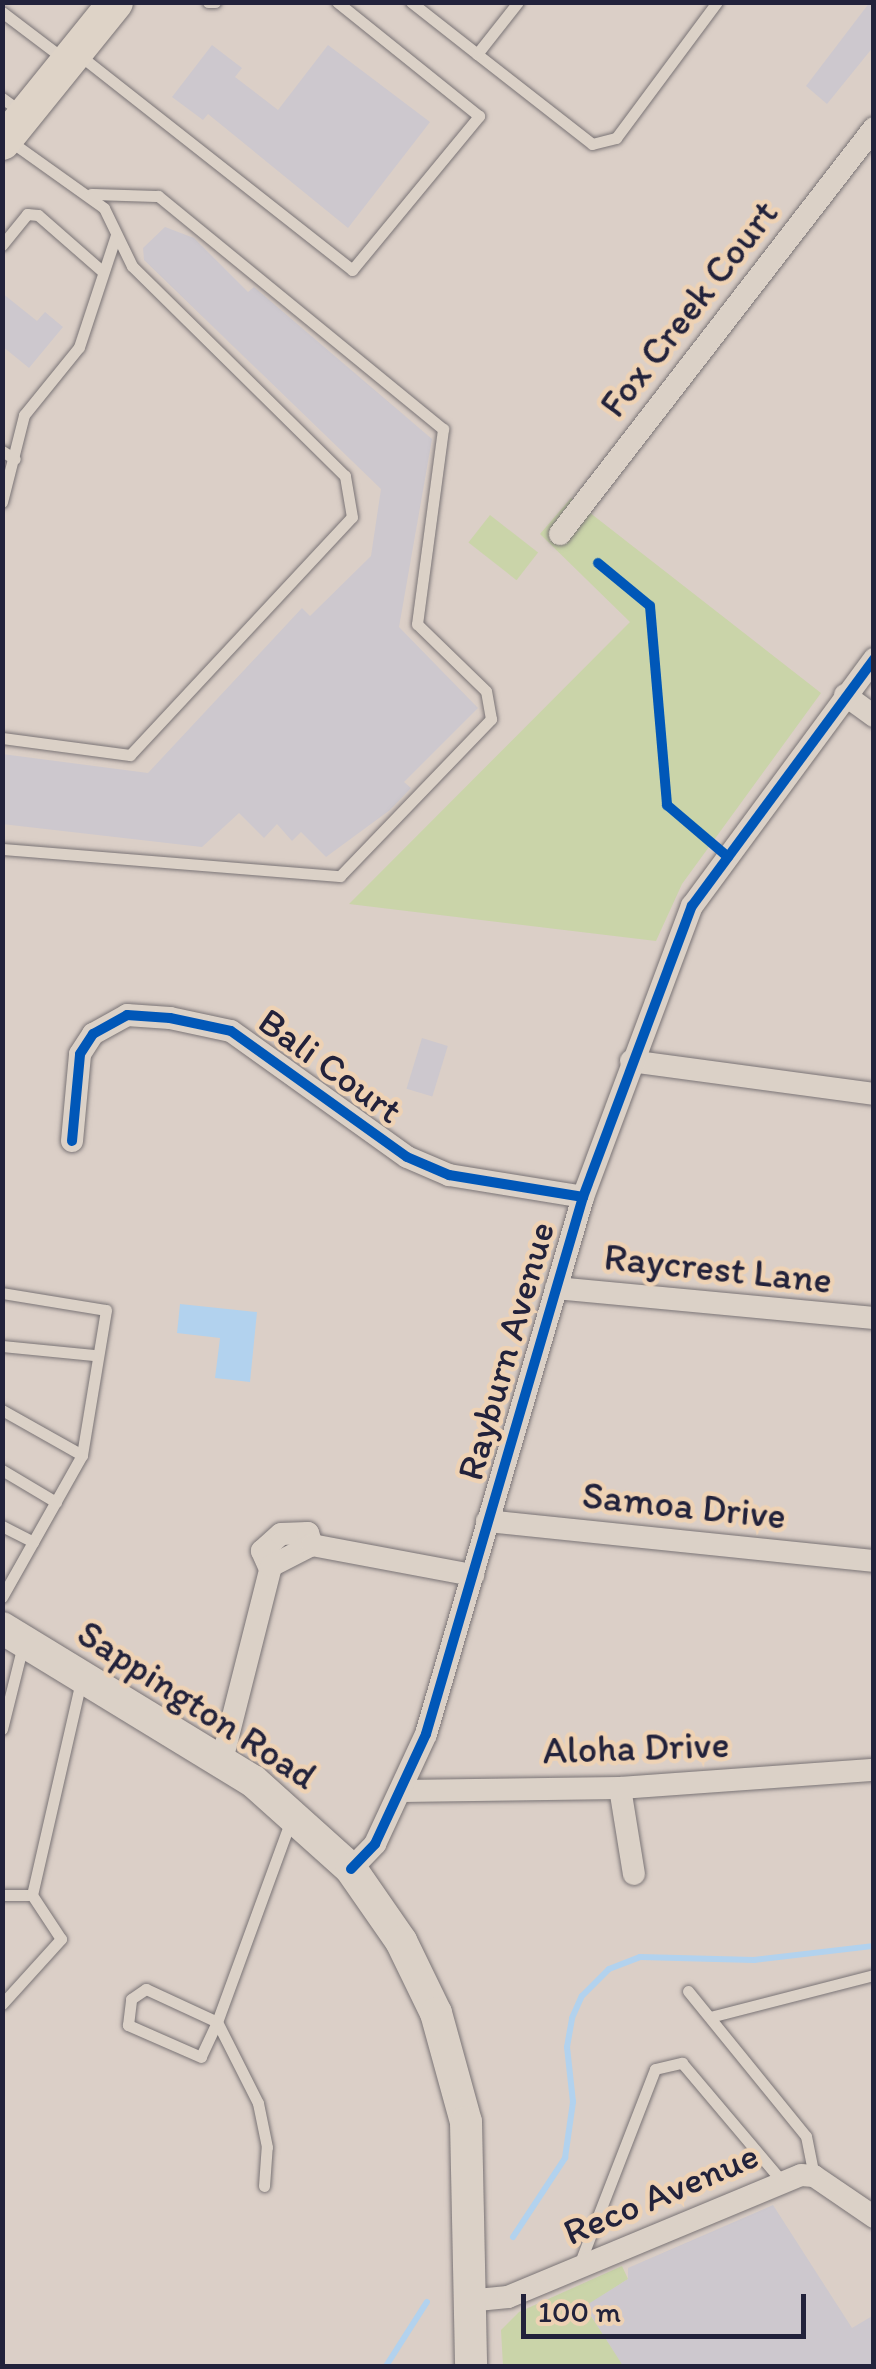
<!DOCTYPE html>
<html>
<head>
<meta charset="utf-8">
<style>
	body { margin:0 }
	#map { position:relative; width:876px; height:2369px; overflow:hidden; background:#dbcfc7; font-family:Itim,sans-serif }
	div>[style] { position:absolute }
	[style*='--x'] { left:calc(var(--x)*1px); top:calc(var(--y)*1px); width:calc(var(--w)*1px); rotate:calc(var(--a)*1deg) }
	.green>* { inset:0; background:#cad4a9; transform-origin:0 0 }
	.water>* { inset:0; background:#b2d2ee }
	.stream>* { height:6px; margin:-3px; padding:0 3px; transform-origin:3px; border-radius:3px; background:#b2d2ee }
	.building>* { inset:0; background:#cdc8ce; transform-origin:0 0 }
	.roads { filter:drop-shadow(0 0 2px #7a7476) drop-shadow(0 0 2px #7a7476) }
	.service>* { height:11px; margin:-5.5px; padding:0 5.5px; transform-origin:5.5px; border-radius:5.5px; background:#dbd1c7 }
	.minor>* { height:22px; margin:-11px; padding:0 11px; transform-origin:11px; border-radius:11px; background:#dbd1c7 }
	.secondary>* { height:32px; margin:-16px; padding:0 16px; transform-origin:16px; border-radius:16px; background:#dbd1c7 }
	.primary>* { height:35px; margin:-17.5px; padding:0 17.5px; transform-origin:17.5px; border-radius:17.5px; background:#ded3c7 }
	.cycleway>* { height:10px; margin:-5px; padding:0 5px; transform-origin:5px; border-radius:5px; background:#0057b8 }
	span { translate:-50% -50%; white-space:nowrap; text-align:center; line-height:1.15; -webkit-text-stroke:9px #eed2b4; paint-order:stroke }
	.street-label { font-size:38px; color:#22223b }
	.frame { position:absolute; inset:0; border:5px solid #22223b; pointer-events:none }
	.scale { position:absolute; left:521px; top:2294px; width:285px; height:45px; box-sizing:border-box; border:5px solid #22223b; border-top:0; padding-left:12px; font-size:30px; line-height:35px; white-space:nowrap; color:#22223b; -webkit-text-stroke:8px #eed2b4; paint-order:stroke }
</style>
</head>
<body>
<div id="map">
	<div class="green">
		<div style="clip-path:polygon(571px 498px,821px 693px,682px 884px,656px 941px,349px 904px,630px 622px,540px 534px)"></div>
		<div style="left:490px;top:515px;width:61px;height:35px;rotate:38deg"></div>
		<div style="clip-path:polygon(622px 2266px,628px 2279px,585px 2307px,624px 2366px,503px 2366px,501px 2330px,519px 2312px)"></div>
	</div>
	<div class="water">
		<div style="clip-path:polygon(180px 1304px,257px 1312px,250px 1382px,215px 1378px,220px 1338px,177px 1333px)"></div>
	</div>
	<div class="stream">
		<div style="--x:513;--y:2237;--w:95;--a:-56.6"></div>
		<div style="--x:565;--y:2158;--w:57;--a:-81.9"></div>
		<div style="--x:573;--y:2102;--w:55;--a:-96.2"></div>
		<div style="--x:567;--y:2047;--w:29;--a:-80"></div>
		<div style="--x:572;--y:2018;--w:24;--a:-66"></div>
		<div style="--x:582;--y:1996;--w:38;--a:-45"></div>
		<div style="--x:609;--y:1969;--w:33;--a:-21"></div>
		<div style="--x:640;--y:1957;--w:114;--a:1.5"></div>
		<div style="--x:754;--y:1960;--w:121;--a:-6.7"></div>
		<div style="--x:386;--y:2366;--w:76;--a:-57.4"></div>
	</div>
	<div class="building">
		<div style="clip-path:polygon(870px 2px,874px 46px,827px 104px,806px 86px)"></div>
		<div style="clip-path:polygon(212px 45px,242px 68px,235px 77px,278px 110px,328px 45px,430px 122px,348px 228px,208px 114px,203px 120px,172px 97px)"></div>
		<div style="clip-path:polygon(165px 227px,194px 238px,248px 292px,254px 287px,432px 439px,399px 627px,478px 708px,404px 782px,411px 788px,390px 810px,326px 857px,301px 832px,292px 841px,277px 824px,264px 838px,239px 813px,202px 847px,2px 824px,2px 754px,148px 773px,302px 608px,310px 616px,371px 556px,381px 489px,144px 260px,143px 248px)"></div>
		<div style="clip-path:polygon(2px 293px,37px 321px,45px 312px,63px 327px,29px 368px,2px 346px)"></div>
		<div style="left:422px;top:1038px;width:27px;height:53px;rotate:17deg"></div>
		<div style="clip-path:polygon(773px 2205px,852px 2328px,874px 2315px,874px 2366px,623px 2366px,585px 2306px,628px 2279px,628px 2268px)"></div>
	</div>
	<div class="roads">
		<div class="service">
			<div style="--x:208;--y:2;--w:7;--a:0"></div>
			<div style="--x:411;--y:2;--w:84;--a:38.2"></div>
			<div style="--x:477;--y:54;--w:66;--a:-51.7"></div>
			<div style="--x:2;--y:12;--w:78;--a:37.2"></div>
			<div style="--x:78;--y:54;--w:349;--a:38.2"></div>
			<div style="--x:352;--y:270;--w:200;--a:-50.5"></div>
			<div style="--x:479;--y:116;--w:182;--a:-141.2"></div>
			<div style="--x:477;--y:54;--w:146;--a:38"></div>
			<div style="--x:592;--y:144;--w:25;--a:-14"></div>
			<div style="--x:616;--y:138;--w:169;--a:-53.4"></div>
			<div style="--x:2;--y:98;--w:24;--a:36"></div>
			<div style="--x:2;--y:245;--w:40;--a:-51"></div>
			<div style="--x:27;--y:214;--w:11;--a:5"></div>
			<div style="--x:38;--y:215;--w:86;--a:41.2"></div>
			<div style="--x:2;--y:451;--w:15;--a:32"></div>
			<div style="--x:2;--y:502;--w:90;--a:-75.8"></div>
			<div style="--x:24;--y:415;--w:87;--a:-51"></div>
			<div style="--x:79;--y:347;--w:118;--a:-71.7"></div>
			<div style="--x:2;--y:738;--w:129;--a:7.6"></div>
			<div style="--x:130;--y:755;--w:325;--a:-47"></div>
			<div style="--x:352;--y:517;--w:42;--a:-99.7"></div>
			<div style="--x:345;--y:476;--w:299;--a:-135.4"></div>
			<div style="--x:132;--y:266;--w:64;--a:-115.8"></div>
			<div style="--x:104;--y:208;--w:115;--a:-144.5"></div>
			<div style="--x:2;--y:849;--w:339;--a:4.6"></div>
			<div style="--x:340;--y:876;--w:218;--a:-46.1"></div>
			<div style="--x:491;--y:719;--w:28;--a:-100"></div>
			<div style="--x:486;--y:691;--w:96;--a:-135.8"></div>
			<div style="--x:417;--y:624;--w:197;--a:-82.4"></div>
			<div style="--x:443;--y:429;--w:368;--a:-140.7"></div>
			<div style="--x:158;--y:196;--w:67;--a:-178.3"></div>
			<div style="--x:2;--y:1293;--w:105;--a:9.3"></div>
			<div style="--x:106;--y:1310;--w:147;--a:99.4"></div>
			<div style="--x:82;--y:1455;--w:163;--a:119.4"></div>
			<div style="--x:2;--y:1346;--w:92;--a:5.6"></div>
			<div style="--x:2;--y:1410;--w:92;--a:29.4"></div>
			<div style="--x:2;--y:1470;--w:63;--a:30.7"></div>
			<div style="--x:2;--y:1526;--w:35;--a:27"></div>
			<div style="--x:2;--y:1729;--w:87;--a:-76"></div>
			<div style="--x:2;--y:1895;--w:30;--a:0"></div>
			<div style="--x:146;--y:1989;--w:78;--a:24.9"></div>
			<div style="--x:217;--y:2022;--w:38;--a:115"></div>
			<div style="--x:201;--y:2057;--w:80;--a:-156.3"></div>
			<div style="--x:128;--y:2025;--w:26;--a:-83"></div>
			<div style="--x:131;--y:1999;--w:18;--a:-34"></div>
			<div style="--x:688;--y:1991;--w:187;--a:50.9"></div>
			<div style="--x:806;--y:2136;--w:41;--a:78.7"></div>
			<div style="--x:2;--y:2004;--w:88;--a:-47.8"></div>
			<div style="--x:61;--y:1939;--w:53;--a:-123.4"></div>
			<div style="--x:32;--y:1895;--w:220;--a:-77.1"></div>
			<div style="--x:710;--y:2017;--w:169;--a:-14.4"></div>
			<div style="--x:264;--y:2186;--w:39;--a:-86"></div>
			<div style="--x:267;--y:2147;--w:45;--a:-101.6"></div>
			<div style="--x:258;--y:2103;--w:91;--a:-116.8"></div>
			<div style="--x:217;--y:2022;--w:213;--a:-69.9"></div>
			<div style="--x:579;--y:2265;--w:210;--a:-68.8"></div>
			<div style="--x:655;--y:2069;--w:28;--a:-13"></div>
			<div style="--x:682;--y:2063;--w:153;--a:49.8"></div>
		</div>
		<div class="minor">
			<div style="--x:560;--y:534;--w:513;--a:-52.28"></div>
			<div style="--x:845;--y:695;--w:36;--a:36"></div>
			<div style="--x:631;--y:1061;--w:245;--a:7.7"></div>
			<div style="--x:72;--y:1141;--w:87;--a:-84.7"></div>
			<div style="--x:80;--y:1054;--w:24;--a:-57"></div>
			<div style="--x:93;--y:1034;--w:39;--a:-29"></div>
			<div style="--x:127;--y:1015;--w:43;--a:4"></div>
			<div style="--x:170;--y:1018;--w:62;--a:12"></div>
			<div style="--x:231;--y:1031;--w:216;--a:35.6"></div>
			<div style="--x:407;--y:1157;--w:46;--a:23.2"></div>
			<div style="--x:449;--y:1175;--w:136;--a:9.3"></div>
			<div style="--x:556;--y:1288;--w:319;--a:5.4"></div>
			<div style="--x:487;--y:1521;--w:389;--a:5.9"></div>
			<div style="--x:270;--y:1569;--w:20;--a:-114"></div>
			<div style="--x:262;--y:1551;--w:25;--a:-42"></div>
			<div style="--x:281;--y:1534;--w:27;--a:-2"></div>
			<div style="--x:308;--y:1533;--w:13;--a:72"></div>
			<div style="--x:222;--y:1760;--w:200;--a:-75.8"></div>
			<div style="--x:271;--y:1566;--w:46;--a:-27.1"></div>
			<div style="--x:312;--y:1545;--w:164;--a:10.6"></div>
			<div style="--x:620;--y:1788;--w:87;--a:80.8"></div>
			<div style="--x:402;--y:1791;--w:218;--a:-0.8"></div>
			<div style="--x:620;--y:1788;--w:255;--a:-4.1"></div>
			<div style="--x:351;--y:1869;--w:35;--a:-46"></div>
			<div style="--x:375;--y:1844;--w:121;--a:-65.1"></div>
			<div style="--x:426;--y:1734;--w:559;--a:-73.7"></div>
			<div style="--x:583;--y:1197;--w:311;--a:-69.5"></div>
			<div style="--x:692;--y:906;--w:307;--a:-53.6"></div>
			<div style="--x:467;--y:2301;--w:41;--a:-5.6"></div>
			<div style="--x:508;--y:2297;--w:317;--a:-22.6"></div>
			<div style="--x:801;--y:2175;--w:13;--a:4"></div>
			<div style="--x:814;--y:2176;--w:73;--a:34.3"></div>
		</div>
		<div class="secondary">
			<div style="--x:2;--y:1628;--w:294;--a:31.4"></div>
			<div style="--x:253;--y:1781;--w:132;--a:41.9"></div>
			<div style="--x:351;--y:1869;--w:88;--a:55.2"></div>
			<div style="--x:401;--y:1941;--w:80;--a:64.1"></div>
			<div style="--x:436;--y:2013;--w:113;--a:74.6"></div>
			<div style="--x:466;--y:2122;--w:244;--a:88.8"></div>
		</div>
		<div class="primary">
			<div style="--x:2;--y:142;--w:180;--a:-51.1"></div>
		</div>
	</div>
	<div class="cycleway">
		<div style="--x:598;--y:563;--w:67;--a:39.6"></div>
		<div style="--x:650;--y:606;--w:200;--a:85.1"></div>
		<div style="--x:667;--y:805;--w:80;--a:40.4"></div>
		<div style="--x:72;--y:1141;--w:87;--a:-84.7"></div>
		<div style="--x:80;--y:1054;--w:24;--a:-57"></div>
		<div style="--x:93;--y:1034;--w:39;--a:-29"></div>
		<div style="--x:127;--y:1015;--w:43;--a:4"></div>
		<div style="--x:170;--y:1018;--w:62;--a:12"></div>
		<div style="--x:231;--y:1031;--w:216;--a:35.6"></div>
		<div style="--x:407;--y:1157;--w:46;--a:23.2"></div>
		<div style="--x:449;--y:1175;--w:136;--a:9.3"></div>
		<div style="--x:351;--y:1869;--w:35;--a:-46"></div>
		<div style="--x:375;--y:1844;--w:121;--a:-65.1"></div>
		<div style="--x:426;--y:1734;--w:559;--a:-73.7"></div>
		<div style="--x:583;--y:1197;--w:311;--a:-69.5"></div>
		<div style="--x:692;--y:906;--w:307;--a:-53.6"></div>
	</div>
	<div class="street-label">
		<span style="left:689px;top:309px;rotate:-52deg">Fox Creek Court</span>
		<span style="left:330px;top:1066px;rotate:36deg">Bali Court</span>
		<span style="left:718px;top:1269px;rotate:6deg">Raycrest Lane</span>
		<span style="left:506px;top:1351px;rotate:-74deg">Rayburn Avenue</span>
		<span style="left:684px;top:1506px;rotate:6deg">Samoa Drive</span>
		<span style="left:197px;top:1705px;rotate:33deg">Sappington Road</span>
		<span style="left:636px;top:1748px;rotate:-2deg">Aloha Drive</span>
		<span style="left:661px;top:2194px;rotate:-23deg">Reco Avenue</span>
	</div>
	<div class="frame"></div>
	<div class="scale">100 m</div>
</div>
</body>
</html>
